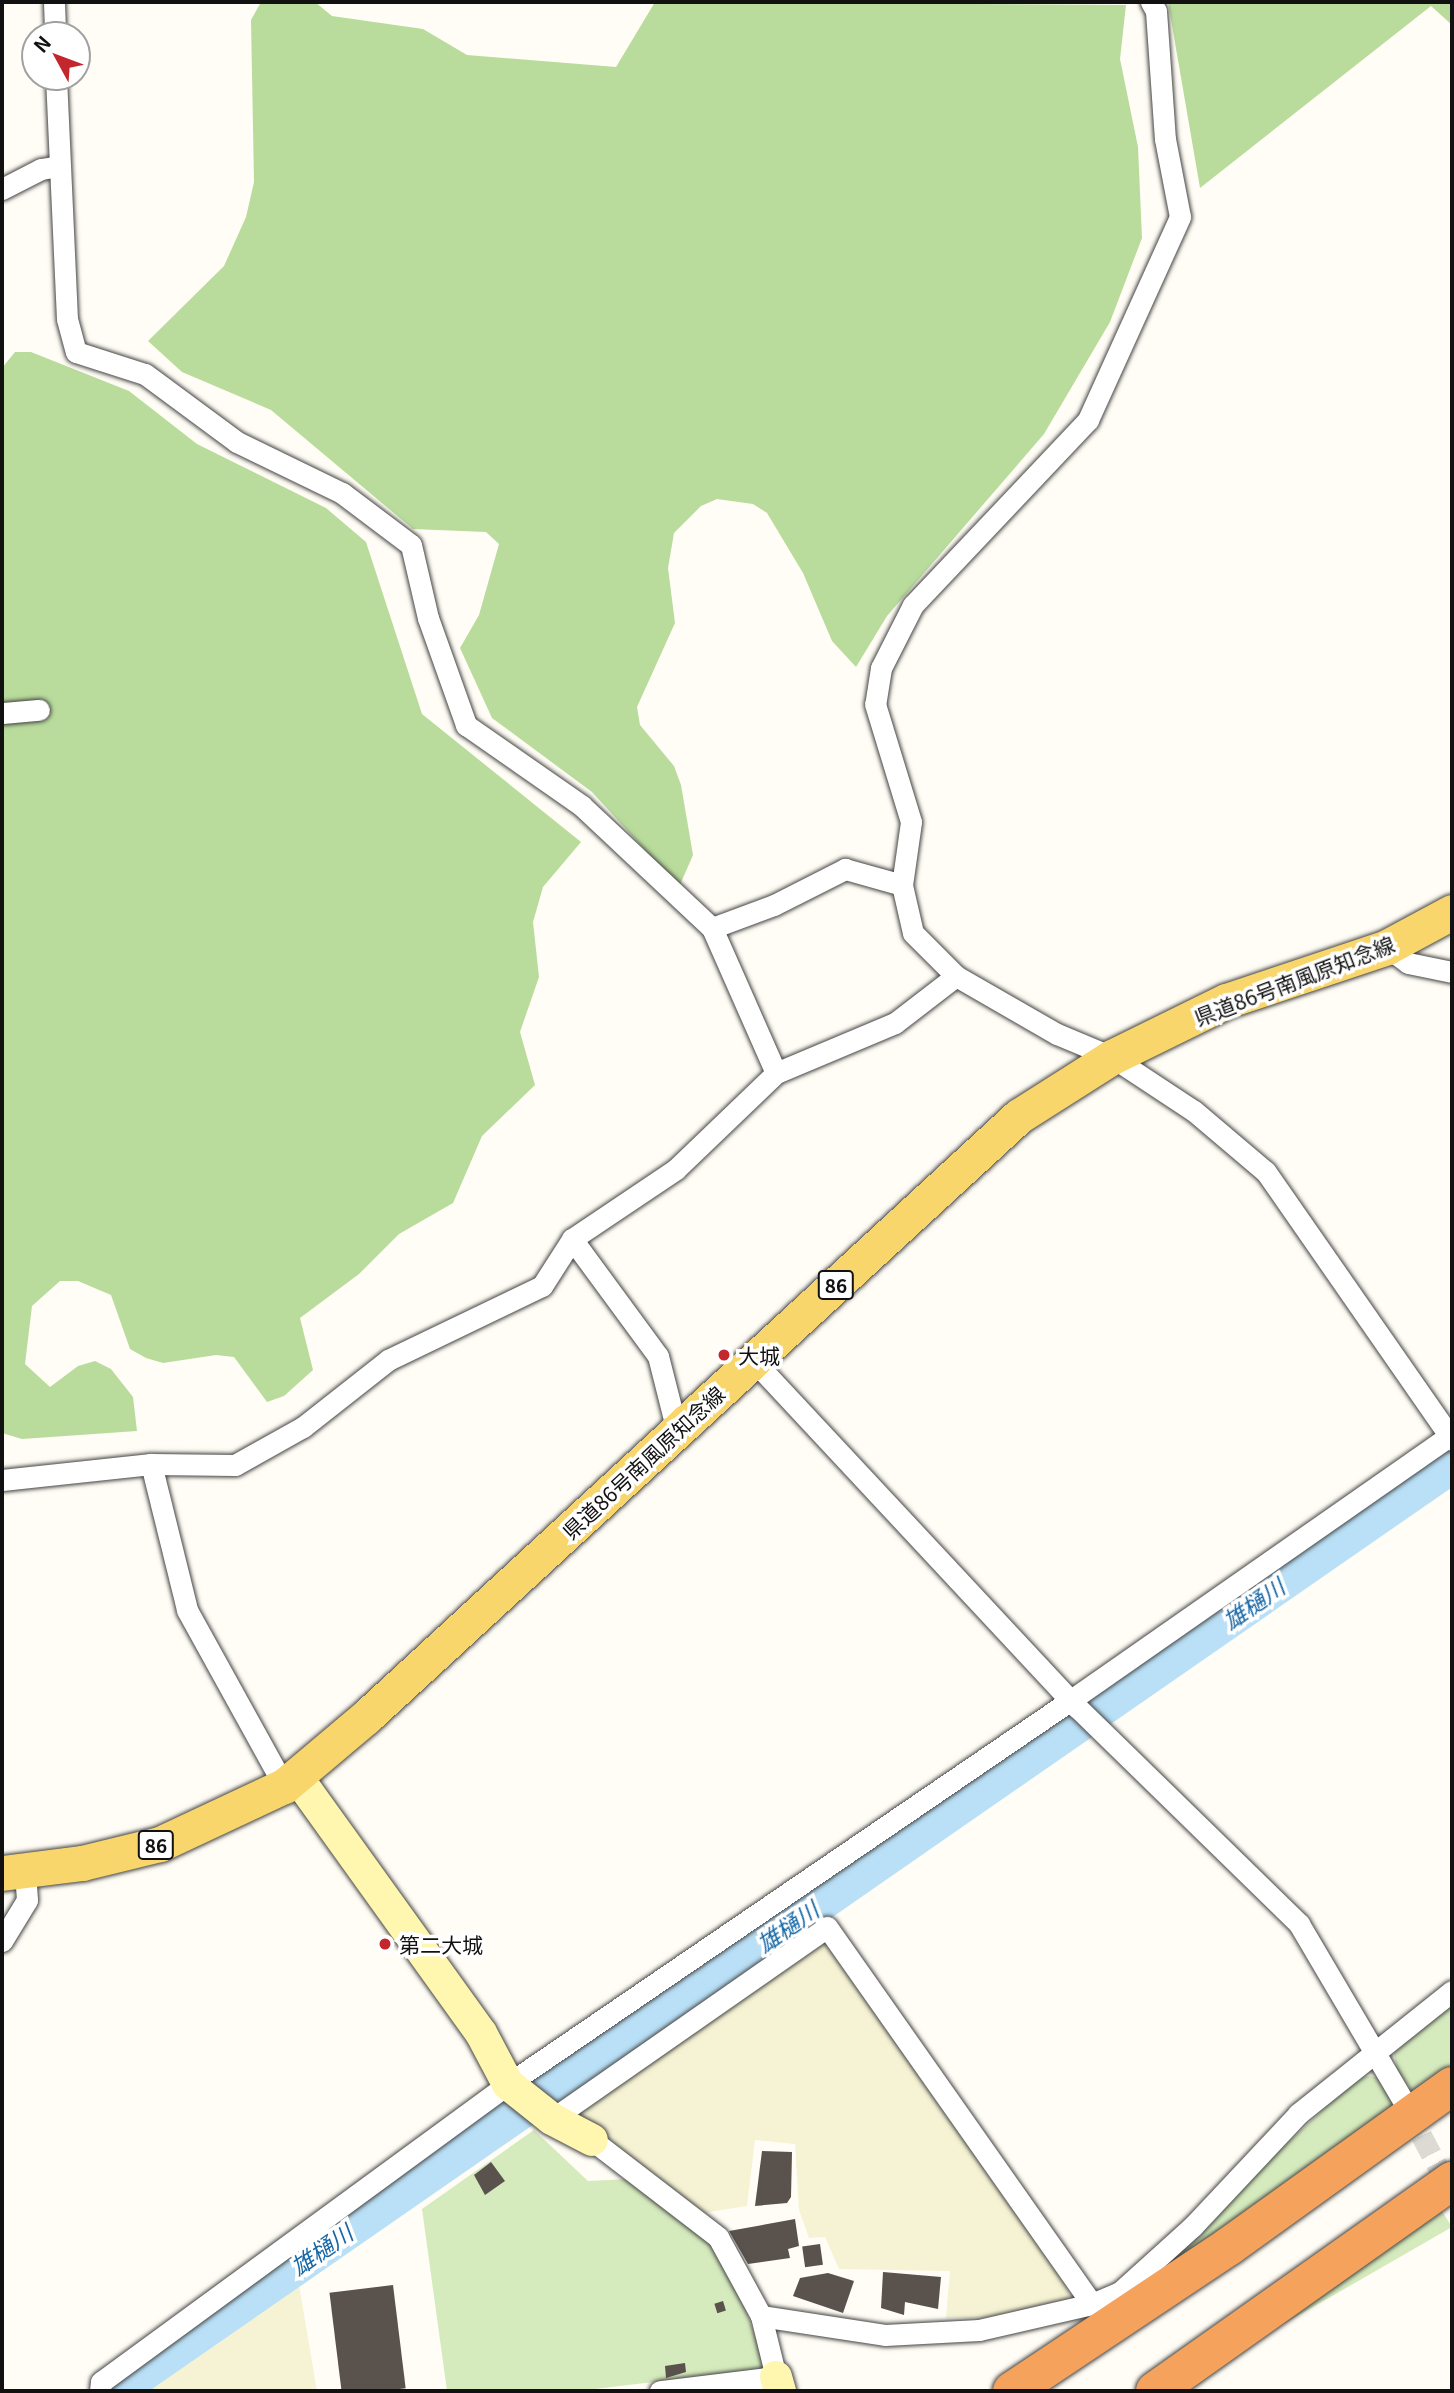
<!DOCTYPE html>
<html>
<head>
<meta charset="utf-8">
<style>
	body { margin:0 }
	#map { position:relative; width:1454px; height:2393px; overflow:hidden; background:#fffdf5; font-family:Georgia,"Noto Sans JP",serif }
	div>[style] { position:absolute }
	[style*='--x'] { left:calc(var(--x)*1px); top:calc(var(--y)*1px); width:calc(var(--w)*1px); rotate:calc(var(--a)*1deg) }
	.farmland>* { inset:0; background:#f6f3d4 }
	.green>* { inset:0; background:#d5ebbd }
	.forest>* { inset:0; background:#b9dc9c }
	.river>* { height:38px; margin:-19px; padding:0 19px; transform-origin:19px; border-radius:19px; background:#b9e0f7 }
	.building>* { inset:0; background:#5a524d; transform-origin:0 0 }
	.street-tunnel>* { height:21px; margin-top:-10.5px; transform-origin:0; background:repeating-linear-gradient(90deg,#dbdad3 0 21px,transparent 0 31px) }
	.roads { filter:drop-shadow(0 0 2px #444) drop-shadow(0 0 2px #444) }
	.street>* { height:21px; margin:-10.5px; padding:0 10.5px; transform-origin:10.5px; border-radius:10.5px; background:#fff }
	.secondary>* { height:32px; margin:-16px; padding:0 16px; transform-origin:16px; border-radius:16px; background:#fff6b0 }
	.primary>* { height:35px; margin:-17.5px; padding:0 17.5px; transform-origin:17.5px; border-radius:17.5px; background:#f9d66b }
	.highway>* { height:38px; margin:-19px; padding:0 19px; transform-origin:19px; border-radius:19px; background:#f5a25d }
	.dots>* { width:19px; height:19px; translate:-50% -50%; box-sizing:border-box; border:4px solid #fff; border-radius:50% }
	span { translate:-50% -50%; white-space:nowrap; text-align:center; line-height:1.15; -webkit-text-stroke:7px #fff; paint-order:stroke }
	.shield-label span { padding:2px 5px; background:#fff; border:2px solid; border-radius:5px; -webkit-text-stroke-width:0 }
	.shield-label { font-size:19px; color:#111; font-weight:700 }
	.street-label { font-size:21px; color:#111 }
	.poi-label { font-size:21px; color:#111 }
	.left { translate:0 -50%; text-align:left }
	.water-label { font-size:23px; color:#1768a6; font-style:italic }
	.frame { position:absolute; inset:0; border:4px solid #111; pointer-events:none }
	.north { position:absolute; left:21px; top:21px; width:70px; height:70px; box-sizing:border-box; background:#fff; border:2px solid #a0a0a0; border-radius:50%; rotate:311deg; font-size:19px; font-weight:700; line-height:28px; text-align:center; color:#111 }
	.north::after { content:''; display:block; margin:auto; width:24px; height:32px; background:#c4262e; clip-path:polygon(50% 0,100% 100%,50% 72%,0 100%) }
</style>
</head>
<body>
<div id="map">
	<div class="farmland">
		<div style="clip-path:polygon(825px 1943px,1064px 2280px,1069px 2294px,1065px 2307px,1003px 2318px,946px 2318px,950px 2271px,839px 2269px,825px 2237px,809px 2238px,799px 2210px,795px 2144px,755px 2140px,747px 2206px,703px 2213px,578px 2123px,579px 2112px)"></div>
		<div style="clip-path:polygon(299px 2285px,317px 2391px,143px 2391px)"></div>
	</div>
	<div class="green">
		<div style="clip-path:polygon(1452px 2005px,1452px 2070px,1415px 2095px,1397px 2070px,1394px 2053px)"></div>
		<div style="clip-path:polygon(1370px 2076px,1380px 2078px,1396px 2106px,1148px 2281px,1282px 2148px,1357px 2078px)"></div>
		<div style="clip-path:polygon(534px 2130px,588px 2181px,629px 2179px,712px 2243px,736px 2285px,760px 2348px,763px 2369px,578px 2391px,447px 2391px,422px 2209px)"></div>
		<div style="clip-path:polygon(1438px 2205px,1452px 2227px,1268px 2333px)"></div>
	</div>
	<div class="forest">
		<div style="clip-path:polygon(261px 2px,315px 2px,332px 16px,423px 29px,467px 55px,616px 67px,655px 2px,1126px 5px,1120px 59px,1138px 147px,1142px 238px,1110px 322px,1044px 434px,887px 616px,856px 667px,832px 641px,803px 573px,767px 513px,753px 504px,717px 499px,701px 506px,674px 533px,668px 568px,675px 623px,637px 707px,640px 725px,674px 766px,681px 785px,693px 855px,679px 887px,592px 792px,492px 718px,460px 648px,479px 615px,499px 544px,486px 532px,413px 529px,271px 410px,182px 372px,148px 341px,224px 266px,246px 217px,254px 182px,251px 20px)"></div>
		<div style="clip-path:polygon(1168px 2px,1452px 2px,1452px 25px,1431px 6px,1200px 188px)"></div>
		<div style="clip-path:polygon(15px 352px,31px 352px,129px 391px,197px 444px,326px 508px,366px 542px,422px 714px,581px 842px,543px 887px,533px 922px,539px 977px,520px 1032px,535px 1085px,482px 1136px,453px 1203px,399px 1234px,359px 1274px,300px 1318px,313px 1370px,284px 1396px,267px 1402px,234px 1357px,216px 1355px,163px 1363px,146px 1358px,130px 1349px,111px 1295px,78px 1281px,60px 1281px,32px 1306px,25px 1364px,50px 1387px,78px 1366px,95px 1361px,111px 1369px,133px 1397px,137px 1431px,22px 1439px,2px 1433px,2px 368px)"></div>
	</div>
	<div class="river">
		<div style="--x:125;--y:2391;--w:21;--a:-49"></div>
		<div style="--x:139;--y:2375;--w:1598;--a:-34.75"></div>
	</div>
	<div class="building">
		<div style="clip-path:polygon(762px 2151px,792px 2152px,791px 2197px,787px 2203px,755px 2206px)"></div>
		<div style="clip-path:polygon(491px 2162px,505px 2181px,485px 2195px,474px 2175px)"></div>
		<div style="clip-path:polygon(795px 2219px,799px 2246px,788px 2249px,790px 2258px,748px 2264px,729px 2231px)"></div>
		<div style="left:820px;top:2244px;width:21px;height:18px;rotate:82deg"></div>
		<div style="clip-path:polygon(883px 2272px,941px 2277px,938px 2309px,905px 2302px,904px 2315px,881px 2308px)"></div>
		<div style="clip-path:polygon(828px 2273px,854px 2281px,843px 2313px,793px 2296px,800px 2278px)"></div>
		<div style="left:393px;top:2285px;width:104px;height:64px;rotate:83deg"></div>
		<div style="left:723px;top:2301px;width:10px;height:9px;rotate:73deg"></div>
		<div style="clip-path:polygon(685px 2363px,686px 2372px,666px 2378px,665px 2366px)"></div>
	</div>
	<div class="street-tunnel">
		<div style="--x:1407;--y:2108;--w:94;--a:62.1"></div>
	</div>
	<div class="roads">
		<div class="street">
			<div style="--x:54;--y:2;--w:33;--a:88"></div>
			<div style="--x:1151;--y:2;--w:10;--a:61"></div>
			<div style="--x:1156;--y:11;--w:128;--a:86"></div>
			<div style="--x:1165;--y:139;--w:79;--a:79.1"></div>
			<div style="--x:1180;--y:217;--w:223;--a:114.4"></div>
			<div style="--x:1088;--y:420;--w:255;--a:133.4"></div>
			<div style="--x:913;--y:605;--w:71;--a:116.9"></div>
			<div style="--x:881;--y:668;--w:36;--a:99"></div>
			<div style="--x:875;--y:704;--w:123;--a:73"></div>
			<div style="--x:911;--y:822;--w:64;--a:98.1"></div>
			<div style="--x:902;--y:885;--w:49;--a:77.1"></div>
			<div style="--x:913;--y:933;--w:61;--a:45"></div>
			<div style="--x:956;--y:976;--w:116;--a:29.9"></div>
			<div style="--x:1057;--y:1034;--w:60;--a:22.7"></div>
			<div style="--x:1112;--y:1057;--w:98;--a:33.4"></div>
			<div style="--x:1194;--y:1111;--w:94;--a:40.3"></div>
			<div style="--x:1266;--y:1172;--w:326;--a:55.2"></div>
			<div style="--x:56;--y:77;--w:242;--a:87.4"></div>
			<div style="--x:67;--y:319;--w:34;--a:75"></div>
			<div style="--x:76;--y:352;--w:72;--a:17.7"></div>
			<div style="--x:145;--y:374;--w:114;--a:36.5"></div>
			<div style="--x:237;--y:442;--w:117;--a:25.9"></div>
			<div style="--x:342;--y:493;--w:86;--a:37"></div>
			<div style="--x:411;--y:545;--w:75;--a:76.9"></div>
			<div style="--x:428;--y:618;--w:114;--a:70.4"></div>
			<div style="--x:466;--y:725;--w:141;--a:34.9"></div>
			<div style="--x:582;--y:806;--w:178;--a:43.2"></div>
			<div style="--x:712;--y:928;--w:158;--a:66.2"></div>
			<div style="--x:2;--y:189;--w:44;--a:-27.1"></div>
			<div style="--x:41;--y:169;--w:18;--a:-9"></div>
			<div style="--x:2;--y:713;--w:37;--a:-5"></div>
			<div style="--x:712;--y:928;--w:66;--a:-20.4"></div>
			<div style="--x:774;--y:905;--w:80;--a:-26.9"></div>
			<div style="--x:845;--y:869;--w:59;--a:15.7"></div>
			<div style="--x:1387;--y:947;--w:26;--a:37"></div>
			<div style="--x:1408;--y:963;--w:45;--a:11.6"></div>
			<div style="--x:572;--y:1239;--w:145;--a:53.7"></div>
			<div style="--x:658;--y:1356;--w:77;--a:75.8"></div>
			<div style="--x:753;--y:1360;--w:476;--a:47"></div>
			<div style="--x:1078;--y:1708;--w:309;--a:44.3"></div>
			<div style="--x:1299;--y:1924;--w:209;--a:59.5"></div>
			<div style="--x:151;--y:1464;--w:150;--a:76.1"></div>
			<div style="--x:187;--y:1610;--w:201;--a:61.1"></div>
			<div style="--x:2;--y:1480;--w:150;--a:-6.1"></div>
			<div style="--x:151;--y:1464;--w:84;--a:0.7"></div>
			<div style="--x:235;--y:1465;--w:78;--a:-29.2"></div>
			<div style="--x:303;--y:1427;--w:108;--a:-38.2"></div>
			<div style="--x:388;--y:1360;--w:171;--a:-25.7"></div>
			<div style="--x:542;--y:1286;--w:56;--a:-57.4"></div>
			<div style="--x:572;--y:1239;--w:125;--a:-33.9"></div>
			<div style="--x:676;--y:1169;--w:139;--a:-43.8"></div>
			<div style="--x:776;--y:1073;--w:129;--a:-22.8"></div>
			<div style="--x:895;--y:1023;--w:77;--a:-37.6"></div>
			<div style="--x:2;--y:1941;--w:48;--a:-58.6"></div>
			<div style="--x:27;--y:1900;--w:28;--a:-94"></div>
			<div style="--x:552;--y:2119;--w:335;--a:-34.9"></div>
			<div style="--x:827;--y:1927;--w:461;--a:54.9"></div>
			<div style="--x:592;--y:2140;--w:159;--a:37.6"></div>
			<div style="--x:718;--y:2237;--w:90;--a:61.4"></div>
			<div style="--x:761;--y:2316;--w:63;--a:76.2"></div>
			<div style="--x:776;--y:2377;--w:117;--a:173.1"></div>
			<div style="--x:761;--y:2316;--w:125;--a:8.7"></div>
			<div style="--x:885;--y:2335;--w:94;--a:-3"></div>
			<div style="--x:979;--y:2330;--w:116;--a:-13"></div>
			<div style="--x:1092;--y:2304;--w:30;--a:-23"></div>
			<div style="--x:1120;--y:2292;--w:98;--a:-42.1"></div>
			<div style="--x:1193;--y:2226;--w:154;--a:-46.8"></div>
			<div style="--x:1298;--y:2114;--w:197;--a:-38.6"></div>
			<div style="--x:100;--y:2391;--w:9;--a:-84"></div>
			<div style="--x:101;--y:2382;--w:504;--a:-36.21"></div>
			<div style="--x:508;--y:2084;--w:681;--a:-34.3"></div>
			<div style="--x:1071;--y:1700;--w:465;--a:-34.9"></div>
		</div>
		<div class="secondary">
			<div style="--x:297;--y:1777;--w:315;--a:54.3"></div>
			<div style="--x:481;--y:2033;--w:58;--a:62.1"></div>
			<div style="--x:508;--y:2084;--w:56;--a:38.5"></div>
			<div style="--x:552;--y:2119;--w:45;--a:27.7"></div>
			<div style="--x:776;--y:2377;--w:15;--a:74"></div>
		</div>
		<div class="primary">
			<div style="--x:2;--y:1873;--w:81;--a:-7.1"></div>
			<div style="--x:82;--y:1863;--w:80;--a:-13.7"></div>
			<div style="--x:160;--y:1844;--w:137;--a:-25.1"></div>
			<div style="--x:284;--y:1786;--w:107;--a:-40.1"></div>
			<div style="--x:366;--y:1717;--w:887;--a:-42.63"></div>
			<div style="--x:1019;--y:1116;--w:110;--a:-32.4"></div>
			<div style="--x:1112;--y:1057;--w:127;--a:-26.2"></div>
			<div style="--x:1226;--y:1001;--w:170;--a:-18.5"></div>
			<div style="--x:1387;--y:947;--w:74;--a:-28.3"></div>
		</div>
		<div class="highway">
			<div style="--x:1012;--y:2391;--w:260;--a:-33.7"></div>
			<div style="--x:1228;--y:2247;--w:276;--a:-35.7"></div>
			<div style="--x:1155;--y:2391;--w:364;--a:-35.3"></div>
		</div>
	</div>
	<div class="dots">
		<div style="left:724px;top:1355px;background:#c4262e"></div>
		<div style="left:385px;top:1944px;background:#c4262e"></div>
	</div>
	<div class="shield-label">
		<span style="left:836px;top:1285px">86</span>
		<span style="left:156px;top:1845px">86</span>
	</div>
	<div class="street-label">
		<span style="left:1294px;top:980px;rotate:-21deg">県道86号南風原知念線</span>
		<span style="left:643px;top:1462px;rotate:-43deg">県道86号南風原知念線</span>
	</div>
	<div class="poi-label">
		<span class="left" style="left:738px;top:1355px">大城</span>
		<span class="left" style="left:399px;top:1944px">第二大城</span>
	</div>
	<div class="water-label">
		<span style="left:1253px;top:1603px;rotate:-35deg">雄樋川</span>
		<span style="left:787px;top:1926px;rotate:-35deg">雄樋川</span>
		<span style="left:321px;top:2249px;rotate:-35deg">雄樋川</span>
	</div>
	<div class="frame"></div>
	<div class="north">N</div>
</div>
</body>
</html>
